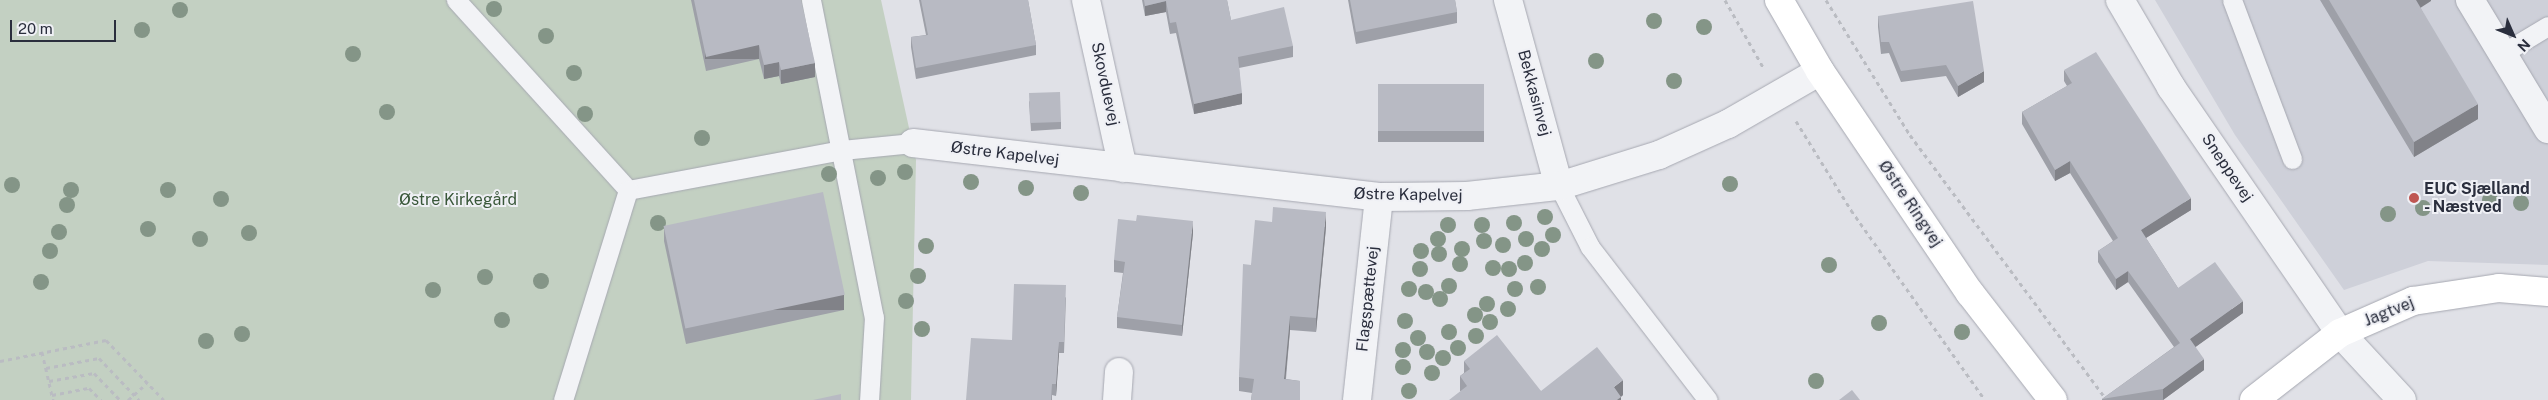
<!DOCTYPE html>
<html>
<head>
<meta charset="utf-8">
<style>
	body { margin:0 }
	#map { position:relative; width:2548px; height:400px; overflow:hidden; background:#e0e1e7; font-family:"Public Sans",sans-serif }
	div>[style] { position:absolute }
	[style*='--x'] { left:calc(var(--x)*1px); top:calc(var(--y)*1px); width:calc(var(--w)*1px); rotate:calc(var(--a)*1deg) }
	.built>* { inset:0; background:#ced0d9 }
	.green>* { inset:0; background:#c3d0c2 }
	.path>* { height:3px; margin-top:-1.5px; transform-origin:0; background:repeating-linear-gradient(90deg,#babcc2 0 4px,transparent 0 8px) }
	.roads { filter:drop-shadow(0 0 1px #a6a8b1) drop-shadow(0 0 1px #a6a8b1) }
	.lane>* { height:19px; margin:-9.5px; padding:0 9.5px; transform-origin:9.5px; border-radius:9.5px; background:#f2f3f6 }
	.street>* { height:28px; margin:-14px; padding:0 14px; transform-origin:14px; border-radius:14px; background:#f2f3f6 }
	.secondary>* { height:28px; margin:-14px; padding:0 14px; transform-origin:14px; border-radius:14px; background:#fff }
	.trees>* { width:16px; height:16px; margin:-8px; border-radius:50%; background:#849587 }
	.wall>* { inset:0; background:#9ea0a8; transform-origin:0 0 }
	.shaded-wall>* { inset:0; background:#818288; transform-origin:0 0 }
	.building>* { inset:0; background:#b8bac3; transform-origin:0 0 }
	.dots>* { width:14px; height:14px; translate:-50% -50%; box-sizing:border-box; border:2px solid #eff0f5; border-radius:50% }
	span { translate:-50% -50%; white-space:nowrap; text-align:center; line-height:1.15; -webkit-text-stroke:4px #eff0f5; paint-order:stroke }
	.street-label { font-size:16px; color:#2a2e3d }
	.poi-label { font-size:16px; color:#2a2e3d; font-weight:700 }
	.left { translate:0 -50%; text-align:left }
	.park-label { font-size:16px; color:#395739 }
	.north { position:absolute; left:2488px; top:10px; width:50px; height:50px; -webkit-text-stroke:4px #eff0f5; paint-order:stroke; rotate:134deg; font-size:14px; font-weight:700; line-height:20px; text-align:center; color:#2a2e3d }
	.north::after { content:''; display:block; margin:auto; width:18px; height:22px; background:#2a2e3d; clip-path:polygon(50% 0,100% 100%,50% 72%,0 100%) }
	.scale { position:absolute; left:10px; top:20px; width:106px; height:22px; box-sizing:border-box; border:2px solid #2a2e3d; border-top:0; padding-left:6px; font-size:15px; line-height:18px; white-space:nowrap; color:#2a2e3d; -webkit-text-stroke:4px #eff0f5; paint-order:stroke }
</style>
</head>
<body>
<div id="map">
	<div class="built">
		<div style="clip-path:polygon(2155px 0,2548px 0,2548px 265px,2428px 261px,2344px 290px,2235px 135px)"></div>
	</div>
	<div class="green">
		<div style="clip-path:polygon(0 0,881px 0,916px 160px,911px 400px,0 400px)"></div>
	</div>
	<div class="path">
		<div style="--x:1725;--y:0;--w:77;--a:60.4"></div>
		<div style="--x:1826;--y:0;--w:159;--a:58.1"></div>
		<div style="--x:1910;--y:135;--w:330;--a:53.4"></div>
		<div style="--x:1796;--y:121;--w:105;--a:58.3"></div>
		<div style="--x:1851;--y:210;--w:232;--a:54.8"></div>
		<div style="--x:42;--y:352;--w:49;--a:77.1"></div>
		<div style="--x:0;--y:361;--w:108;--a:-11.2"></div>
		<div style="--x:106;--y:340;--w:83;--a:46"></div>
		<div style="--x:46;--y:368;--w:54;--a:-10.7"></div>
		<div style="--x:99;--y:358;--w:58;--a:46.4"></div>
		<div style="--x:49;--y:381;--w:46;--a:-10.1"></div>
		<div style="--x:94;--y:373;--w:37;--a:46"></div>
		<div style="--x:52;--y:395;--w:38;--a:-11"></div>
		<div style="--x:89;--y:388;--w:17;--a:45"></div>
		<div style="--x:128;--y:400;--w:25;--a:-42"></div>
	</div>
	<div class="roads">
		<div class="lane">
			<div style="--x:456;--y:0;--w:256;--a:47.8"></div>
			<div style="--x:628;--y:190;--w:218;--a:-10.6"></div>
			<div style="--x:842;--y:150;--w:71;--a:-5.6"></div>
			<div style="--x:811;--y:0;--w:323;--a:78.8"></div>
			<div style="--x:874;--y:317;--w:83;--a:93.4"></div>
			<div style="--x:2232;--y:0;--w:170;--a:69.3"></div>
			<div style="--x:2503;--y:53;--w:52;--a:-31"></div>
			<div style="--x:1559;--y:186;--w:68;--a:63.1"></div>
			<div style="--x:1590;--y:247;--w:193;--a:52.4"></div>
			<div style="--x:563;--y:400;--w:220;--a:-72.8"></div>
		</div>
		<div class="street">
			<div style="--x:1086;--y:0;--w:172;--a:77.6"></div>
			<div style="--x:1508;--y:0;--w:193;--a:74.7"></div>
			<div style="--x:2120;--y:0;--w:101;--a:59.6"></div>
			<div style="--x:2171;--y:87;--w:298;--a:55.5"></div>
			<div style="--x:2340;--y:333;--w:91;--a:47.2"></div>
			<div style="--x:2470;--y:0;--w:151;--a:58.8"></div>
			<div style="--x:913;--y:143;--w:469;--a:6.6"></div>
			<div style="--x:1379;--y:197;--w:88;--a:-0.7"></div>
			<div style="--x:1467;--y:196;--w:93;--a:-6.2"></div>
			<div style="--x:1559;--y:186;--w:105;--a:-17.2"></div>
			<div style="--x:1659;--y:155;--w:76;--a:-24.2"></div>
			<div style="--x:1728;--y:124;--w:106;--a:-29.9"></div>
			<div style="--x:1117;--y:400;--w:28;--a:-86"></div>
			<div style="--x:1357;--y:400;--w:204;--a:-83.8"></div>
		</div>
		<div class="secondary">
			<div style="--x:1779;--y:0;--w:82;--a:60"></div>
			<div style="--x:1820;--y:71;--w:268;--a:56"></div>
			<div style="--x:1970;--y:293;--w:135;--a:52.2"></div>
			<div style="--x:2254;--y:400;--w:109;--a:-37.9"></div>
			<div style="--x:2340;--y:333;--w:80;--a:-23.7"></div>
			<div style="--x:2413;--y:301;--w:87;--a:-8.6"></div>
			<div style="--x:2499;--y:288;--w:49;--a:4.7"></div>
		</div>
	</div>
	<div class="trees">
		<div style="left:494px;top:9px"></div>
		<div style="left:180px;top:10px"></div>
		<div style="left:1654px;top:21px"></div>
		<div style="left:1704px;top:27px"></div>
		<div style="left:142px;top:30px"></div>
		<div style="left:546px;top:36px"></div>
		<div style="left:353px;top:54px"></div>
		<div style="left:1596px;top:61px"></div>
		<div style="left:574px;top:73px"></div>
		<div style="left:1674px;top:81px"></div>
		<div style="left:387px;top:112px"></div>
		<div style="left:585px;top:114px"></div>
		<div style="left:702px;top:138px"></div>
		<div style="left:905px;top:172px"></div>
		<div style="left:829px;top:174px"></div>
		<div style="left:878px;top:178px"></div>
		<div style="left:971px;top:182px"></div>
		<div style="left:1730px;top:184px"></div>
		<div style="left:12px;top:185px"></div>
		<div style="left:1026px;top:188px"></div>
		<div style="left:71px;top:190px"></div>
		<div style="left:168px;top:190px"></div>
		<div style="left:1081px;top:193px"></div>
		<div style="left:221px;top:199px"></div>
		<div style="left:2490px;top:200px"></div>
		<div style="left:2521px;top:203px"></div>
		<div style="left:67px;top:205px"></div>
		<div style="left:2423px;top:208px"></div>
		<div style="left:2388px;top:214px"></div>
		<div style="left:1545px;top:217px"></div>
		<div style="left:658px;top:223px"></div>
		<div style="left:1514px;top:223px"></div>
		<div style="left:1448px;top:225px"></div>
		<div style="left:1482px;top:225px"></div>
		<div style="left:148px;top:229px"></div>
		<div style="left:59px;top:232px"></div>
		<div style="left:249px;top:233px"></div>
		<div style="left:1553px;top:235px"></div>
		<div style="left:200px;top:239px"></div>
		<div style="left:1438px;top:239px"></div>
		<div style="left:1526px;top:239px"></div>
		<div style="left:1484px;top:241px"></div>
		<div style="left:1503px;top:245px"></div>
		<div style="left:926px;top:246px"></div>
		<div style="left:1462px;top:249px"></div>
		<div style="left:1542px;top:249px"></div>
		<div style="left:50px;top:251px"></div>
		<div style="left:1421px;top:251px"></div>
		<div style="left:1439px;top:254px"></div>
		<div style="left:1525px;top:263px"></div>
		<div style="left:1460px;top:264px"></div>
		<div style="left:1829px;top:265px"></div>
		<div style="left:1493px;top:268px"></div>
		<div style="left:1420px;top:269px"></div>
		<div style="left:1509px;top:269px"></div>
		<div style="left:918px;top:276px"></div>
		<div style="left:485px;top:277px"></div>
		<div style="left:541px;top:281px"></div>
		<div style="left:41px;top:282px"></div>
		<div style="left:1449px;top:286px"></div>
		<div style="left:1538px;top:287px"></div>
		<div style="left:1409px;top:289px"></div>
		<div style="left:1515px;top:289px"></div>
		<div style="left:433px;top:290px"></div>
		<div style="left:1426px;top:292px"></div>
		<div style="left:1440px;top:299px"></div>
		<div style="left:906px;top:301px"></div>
		<div style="left:1487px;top:304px"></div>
		<div style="left:1508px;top:309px"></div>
		<div style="left:1475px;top:315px"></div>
		<div style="left:502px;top:320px"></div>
		<div style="left:1405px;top:321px"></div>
		<div style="left:1490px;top:322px"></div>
		<div style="left:1879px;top:323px"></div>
		<div style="left:922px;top:329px"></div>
		<div style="left:1449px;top:332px"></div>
		<div style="left:1962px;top:332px"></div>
		<div style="left:242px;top:334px"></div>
		<div style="left:1476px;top:336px"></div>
		<div style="left:1418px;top:338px"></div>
		<div style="left:206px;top:341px"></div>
		<div style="left:1458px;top:348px"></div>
		<div style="left:1403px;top:350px"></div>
		<div style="left:1427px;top:352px"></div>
		<div style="left:1443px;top:358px"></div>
		<div style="left:1403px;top:367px"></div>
		<div style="left:1432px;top:373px"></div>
		<div style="left:1816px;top:381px"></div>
		<div style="left:1409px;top:391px"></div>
	</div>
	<div class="wall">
		<div style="clip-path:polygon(691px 0,801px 0,815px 77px,781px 84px,779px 76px,764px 79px,759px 59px,706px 71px)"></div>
		<div style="clip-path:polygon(919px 0,1028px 0,1036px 45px,1036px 55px,916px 79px,911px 47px,911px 37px,926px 35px)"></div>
		<div style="clip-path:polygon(1142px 0,1227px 0,1231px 20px,1293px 46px,1293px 57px,1239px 68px,1242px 104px,1194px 114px,1176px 33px,1170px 34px,1166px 12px,1145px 16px)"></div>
		<div style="clip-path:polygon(1348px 0,1455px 0,1457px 12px,1457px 23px,1356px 44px)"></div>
		<div style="clip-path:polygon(2320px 0,2431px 0,2420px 7px,2478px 119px,2414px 157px)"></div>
		<div style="clip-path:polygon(1878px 16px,1984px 82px,1958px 97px,1946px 76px,1901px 82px,1889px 53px,1881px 54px,1878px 27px)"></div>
		<div style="clip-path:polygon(2064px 70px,2191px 210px,2146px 238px,2178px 288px,2243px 313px,2195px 347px,2204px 370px,2163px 400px,2102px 400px,2102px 399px,2174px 347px,2128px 282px,2116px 290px,2098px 262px,2098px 251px,2113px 241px,2070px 173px,2055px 181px,2022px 124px,2022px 112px,2067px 86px,2064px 81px)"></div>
		<div style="left:1484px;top:84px;width:58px;height:106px;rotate:90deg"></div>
		<div style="clip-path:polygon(1029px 101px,1061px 122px,1061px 129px,1031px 131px)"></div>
		<div style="clip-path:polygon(1272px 222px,1326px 227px,1316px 332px,1290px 330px,1286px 379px,1300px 381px,1300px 400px,1251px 400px,1252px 393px,1239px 391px,1239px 377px,1251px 265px)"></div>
		<div style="clip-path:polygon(664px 226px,844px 310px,686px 344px,664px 241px)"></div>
		<div style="clip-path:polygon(1193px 233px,1182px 336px,1117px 328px,1117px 317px,1123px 273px,1114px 272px,1114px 260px)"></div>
		<div style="clip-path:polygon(1066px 297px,1064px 353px,1059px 353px,1056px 396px,1052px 395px,1052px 400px,966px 400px,1012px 340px)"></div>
		<div style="clip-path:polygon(1464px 361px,1541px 391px,1623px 395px,1621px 397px,1621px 400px,1460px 391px,1460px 376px,1464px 373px)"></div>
	</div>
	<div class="shaded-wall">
		<div style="clip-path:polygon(2414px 0,2431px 0,2431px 1px,2414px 12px)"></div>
		<div style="clip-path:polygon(1166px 1px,1166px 12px,1145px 16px,1145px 6px)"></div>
		<div style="left:759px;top:45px;width:14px;height:54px;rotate:90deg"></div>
		<div style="clip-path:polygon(779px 62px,779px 76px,764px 79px,764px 65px)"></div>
		<div style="clip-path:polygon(815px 63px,815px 77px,781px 84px,781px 70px)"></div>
		<div style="clip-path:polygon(1984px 71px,1984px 82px,1958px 97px,1958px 86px)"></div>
		<div style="clip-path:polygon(1242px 93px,1242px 104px,1194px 114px,1194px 104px)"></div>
		<div style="clip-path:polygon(2478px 104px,2478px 119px,2414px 157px,2414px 142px)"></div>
		<div style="clip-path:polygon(2070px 161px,2070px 173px,2055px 181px,2055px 170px)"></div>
		<div style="clip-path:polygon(2191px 198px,2191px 210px,2141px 241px,2141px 230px)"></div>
		<div style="clip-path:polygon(1326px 212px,1326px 227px,1316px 332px,1316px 318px)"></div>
		<div style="clip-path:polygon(1193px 221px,1193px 233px,1182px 336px,1182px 325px)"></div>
		<div style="clip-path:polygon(2128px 271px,2128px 282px,2116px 290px,2116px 279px)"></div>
		<div style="left:844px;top:295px;width:15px;height:162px;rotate:90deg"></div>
		<div style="clip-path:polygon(2243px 301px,2243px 313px,2190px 351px,2190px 339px)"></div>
		<div style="clip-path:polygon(1290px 316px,1290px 330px,1284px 393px,1284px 379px)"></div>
		<div style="clip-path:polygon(1059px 342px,1059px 353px,1056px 396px,1056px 384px)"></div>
		<div style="clip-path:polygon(2204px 359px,2204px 370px,2163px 400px,2163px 389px)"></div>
		<div style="clip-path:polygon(1623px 380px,1623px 395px,1618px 399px,1621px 397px,1621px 400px,1614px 400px,1614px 387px)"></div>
	</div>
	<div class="building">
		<div style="clip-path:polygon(694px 0,801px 0,815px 63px,781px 70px,779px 62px,764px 65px,759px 45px,706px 57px)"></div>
		<div style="clip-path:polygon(921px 0,1028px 0,1036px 45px,916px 68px,911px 37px,928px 35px)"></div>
		<div style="clip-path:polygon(1144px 0,1227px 0,1231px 20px,1284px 7px,1293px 46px,1238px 57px,1242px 93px,1194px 104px,1176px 22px,1170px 23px,1166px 1px,1145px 6px)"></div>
		<div style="clip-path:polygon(1350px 0,1455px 0,1457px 12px,1356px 32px)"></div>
		<div style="clip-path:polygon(2329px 0,2416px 0,2478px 104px,2414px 142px)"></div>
		<div style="clip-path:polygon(1973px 1px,1984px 71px,1958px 86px,1946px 65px,1901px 71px,1889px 42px,1881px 42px,1878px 16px)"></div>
		<div style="clip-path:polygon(2096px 52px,2191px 198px,2141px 230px,2178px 288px,2215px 262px,2243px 301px,2190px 339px,2204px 359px,2163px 389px,2102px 399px,2180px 343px,2128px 271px,2116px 279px,2098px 251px,2118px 238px,2070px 161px,2055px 170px,2022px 112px,2072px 83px,2064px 70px)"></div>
		<div style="left:1484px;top:84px;width:47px;height:106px;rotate:90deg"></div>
		<div style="left:1060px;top:92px;width:30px;height:31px;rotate:88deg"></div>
		<div style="left:823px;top:192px;width:105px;height:163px;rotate:78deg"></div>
		<div style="clip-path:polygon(1273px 207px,1326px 212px,1316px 318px,1290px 316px,1284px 379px,1300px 381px,1300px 400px,1251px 400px,1254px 379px,1239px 377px,1243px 264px,1251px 265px,1255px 220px,1272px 222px)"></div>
		<div style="clip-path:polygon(1137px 215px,1193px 221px,1182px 325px,1117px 317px,1125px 262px,1114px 260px,1118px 219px,1136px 221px)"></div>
		<div style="clip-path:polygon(1014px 284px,1066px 285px,1064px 342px,1059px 342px,1056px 384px,1052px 384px,1051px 400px,966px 400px,971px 338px,1012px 340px)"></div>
		<div style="clip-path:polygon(1497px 335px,1541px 391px,1597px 347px,1623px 380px,1614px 387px,1621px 397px,1617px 400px,1449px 400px,1467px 386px,1460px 376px,1470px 369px,1464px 361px)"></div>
		<div style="clip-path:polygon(1852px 390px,1860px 400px,1839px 400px)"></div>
		<div style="clip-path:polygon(841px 394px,841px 400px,813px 400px)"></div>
	</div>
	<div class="dots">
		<div style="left:2414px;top:198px;background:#bf5652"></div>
	</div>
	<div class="street-label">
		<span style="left:1105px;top:84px;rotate:78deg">Skovduevej</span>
		<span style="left:1534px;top:93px;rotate:75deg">Bekkasinvej</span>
		<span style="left:1005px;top:154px;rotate:7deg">Østre Kapelvej</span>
		<span style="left:2227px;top:168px;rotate:56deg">Sneppevej</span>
		<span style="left:1408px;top:195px;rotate:1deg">Østre Kapelvej</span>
		<span style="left:1910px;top:204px;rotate:56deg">Østre Ringvej</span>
		<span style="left:1368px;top:299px;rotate:-84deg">Flagspættevej</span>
		<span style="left:2389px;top:312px;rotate:-22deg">Jagtvej</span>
	</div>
	<div class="poi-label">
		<span class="left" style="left:2424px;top:198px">EUC Sjælland<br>- Næstved</span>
	</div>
	<div class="park-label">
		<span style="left:458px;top:200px">Østre Kirkegård</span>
	</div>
	<div class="north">N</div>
	<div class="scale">20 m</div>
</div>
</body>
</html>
